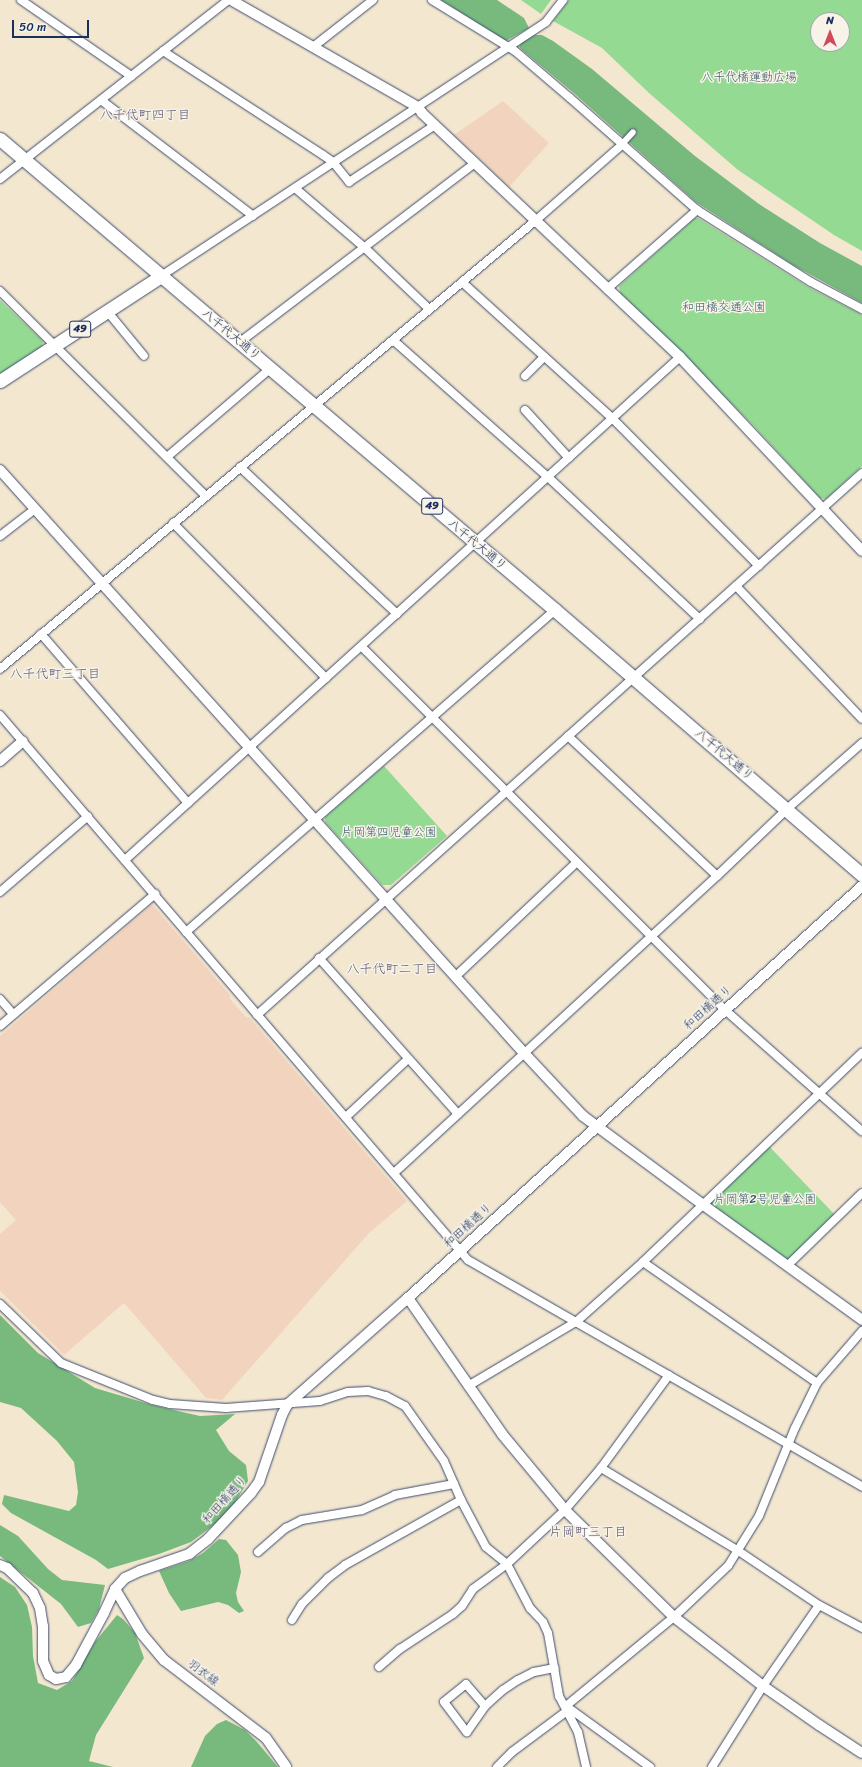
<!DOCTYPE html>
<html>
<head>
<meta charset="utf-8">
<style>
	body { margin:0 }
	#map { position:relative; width:862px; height:1767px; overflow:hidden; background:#f3e7d0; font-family:Sriracha,"Klee One",sans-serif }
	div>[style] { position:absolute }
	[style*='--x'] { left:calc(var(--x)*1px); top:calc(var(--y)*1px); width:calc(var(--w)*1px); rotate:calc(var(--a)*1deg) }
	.built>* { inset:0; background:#f2d4be }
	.green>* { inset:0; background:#95da93 }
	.forest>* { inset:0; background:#78ba7d }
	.roads { filter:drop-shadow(0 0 1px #3b4b6f) drop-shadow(0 0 1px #3b4b6f) }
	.pedestrian>* { height:6px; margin:-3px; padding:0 3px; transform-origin:3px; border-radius:3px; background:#fff }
	.minor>* { height:8px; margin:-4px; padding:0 4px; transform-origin:4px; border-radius:4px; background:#fff }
	.tertiary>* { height:10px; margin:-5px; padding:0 5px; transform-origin:5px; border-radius:5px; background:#fff }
	.primary>* { height:13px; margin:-6.5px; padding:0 6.5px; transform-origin:6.5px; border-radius:6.5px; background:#fff }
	span { translate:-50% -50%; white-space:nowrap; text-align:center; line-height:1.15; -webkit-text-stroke:3px #f7f3e8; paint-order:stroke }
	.shield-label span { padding:1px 3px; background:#f7f3e8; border:1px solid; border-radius:3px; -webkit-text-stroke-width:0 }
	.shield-label { font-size:11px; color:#1b2f5e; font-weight:700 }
	.park-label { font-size:12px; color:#3a5a6b }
	.street-label { font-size:12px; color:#1b2f5e }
	.neighbourhood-label { font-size:13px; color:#615775 }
	.north { position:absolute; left:810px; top:12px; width:40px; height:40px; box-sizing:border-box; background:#f7f3e8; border:1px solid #9fa5b1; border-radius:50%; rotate:0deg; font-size:11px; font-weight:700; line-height:16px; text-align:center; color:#1b2f5e }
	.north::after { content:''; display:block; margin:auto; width:14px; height:18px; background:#d1495b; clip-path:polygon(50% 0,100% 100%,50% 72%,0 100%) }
	.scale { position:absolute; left:12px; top:20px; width:77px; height:18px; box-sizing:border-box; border:2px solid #1b2f5e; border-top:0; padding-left:5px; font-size:12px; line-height:14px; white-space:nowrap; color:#1b2f5e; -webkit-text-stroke:3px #f7f3e8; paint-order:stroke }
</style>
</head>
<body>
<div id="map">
	<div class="built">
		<div style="clip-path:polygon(503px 101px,549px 143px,509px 187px,454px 135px)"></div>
		<div style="clip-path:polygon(152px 904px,230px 995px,230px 999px,246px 1017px,249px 1017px,407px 1201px,369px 1233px,222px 1400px,206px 1398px,124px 1303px,64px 1355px,0 1291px,0 1234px,16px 1220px,0 1202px,0 1036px)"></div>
	</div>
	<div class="green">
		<div style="clip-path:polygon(521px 0,551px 0,541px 14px)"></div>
		<div style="clip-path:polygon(evenodd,569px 0,862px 0,862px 251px,834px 235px,738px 170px,649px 93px,602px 48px,553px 21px,569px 0,818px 20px,842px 20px,842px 44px,818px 44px,818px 20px)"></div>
		<div style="clip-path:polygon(695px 218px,698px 218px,808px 287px,862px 315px,862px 466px,826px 499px,820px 498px,753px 425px,620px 293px,619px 286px)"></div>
		<div style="clip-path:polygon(0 300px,43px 341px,42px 348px,0 375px)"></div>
		<div style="clip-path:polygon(384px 766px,447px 836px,391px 885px,382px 885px,325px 822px,325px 817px)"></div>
		<div style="clip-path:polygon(766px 1143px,837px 1217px,788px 1265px,702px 1204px)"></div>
	</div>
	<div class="forest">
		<div style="clip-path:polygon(441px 0,497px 0,524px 18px,529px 28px,506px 41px)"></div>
		<div style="clip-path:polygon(535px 35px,542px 35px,553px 41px,592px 69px,695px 156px,759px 204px,820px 243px,862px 266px,862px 303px,793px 265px,696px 202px,575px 94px,521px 49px,519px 46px,523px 41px)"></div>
		<div style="clip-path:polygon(0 1315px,38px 1353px,95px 1388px,152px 1405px,200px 1416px,235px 1414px,216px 1430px,229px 1451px,246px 1465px,248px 1481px,236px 1501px,219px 1521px,191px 1542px,159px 1554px,108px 1569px,96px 1560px,11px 1513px,2px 1504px,4px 1495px,69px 1511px,76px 1505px,78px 1492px,74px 1462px,57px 1441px,21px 1408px,0 1402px)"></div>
		<div style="clip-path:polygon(0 1525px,18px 1536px,48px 1569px,62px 1580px,105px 1585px,99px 1609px,91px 1623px,78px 1627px,61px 1604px,0 1556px)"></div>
		<div style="clip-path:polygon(219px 1539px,226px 1540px,238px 1555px,241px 1572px,236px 1593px,238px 1602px,244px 1611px,239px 1613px,228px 1605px,218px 1602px,181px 1611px,169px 1593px,159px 1571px,189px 1561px,203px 1553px)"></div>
		<div style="clip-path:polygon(0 1577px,15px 1587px,27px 1605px,32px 1627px,33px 1656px,38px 1683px,57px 1690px,72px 1681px,95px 1642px,117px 1615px,123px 1619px,135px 1633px,144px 1658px,96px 1735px,89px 1761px,113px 1767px,0 1767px)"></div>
		<div style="clip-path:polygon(226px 1720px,245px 1730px,257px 1742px,278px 1767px,191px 1767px,205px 1736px,217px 1724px)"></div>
	</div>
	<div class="roads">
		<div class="pedestrian">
			<div style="--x:622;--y:144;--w:16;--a:-47"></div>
		</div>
		<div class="minor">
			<div style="--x:21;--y:0;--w:134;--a:34.6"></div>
			<div style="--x:432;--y:0;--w:97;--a:31.6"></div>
			<div style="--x:515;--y:51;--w:72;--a:40.5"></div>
			<div style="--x:570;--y:98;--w:169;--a:41.4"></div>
			<div style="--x:697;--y:210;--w:135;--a:32.3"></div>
			<div style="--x:811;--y:282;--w:58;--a:27.9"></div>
			<div style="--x:313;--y:47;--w:76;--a:-38.1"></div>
			<div style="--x:163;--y:51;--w:191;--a:33"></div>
			<div style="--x:323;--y:155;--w:12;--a:35"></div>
			<div style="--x:333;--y:162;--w:26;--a:51"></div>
			<div style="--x:349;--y:182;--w:103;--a:-33.5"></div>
			<div style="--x:101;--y:100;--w:191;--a:37.3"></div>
			<div style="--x:0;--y:179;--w:290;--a:-38.1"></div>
			<div style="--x:295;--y:188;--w:92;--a:40.6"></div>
			<div style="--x:365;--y:248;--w:88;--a:43.6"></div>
			<div style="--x:161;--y:276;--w:461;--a:-33.4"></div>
			<div style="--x:546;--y:22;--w:28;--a:-52"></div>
			<div style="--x:462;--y:282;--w:204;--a:42.2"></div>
			<div style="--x:613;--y:419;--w:207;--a:45.2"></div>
			<div style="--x:607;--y:289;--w:120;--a:-41.3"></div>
			<div style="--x:0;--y:291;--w:291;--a:44.9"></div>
			<div style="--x:107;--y:311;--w:58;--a:50.6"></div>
			<div style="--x:393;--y:340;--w:207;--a:41.5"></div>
			<div style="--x:548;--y:477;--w:208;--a:43.1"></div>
			<div style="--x:240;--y:342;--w:295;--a:-37.3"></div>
			<div style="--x:525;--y:376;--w:27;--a:-45"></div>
			<div style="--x:525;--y:410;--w:65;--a:47.5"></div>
			<div style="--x:167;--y:457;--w:137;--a:-40.6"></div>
			<div style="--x:240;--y:467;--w:215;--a:43.1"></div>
			<div style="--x:173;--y:523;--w:218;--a:45.4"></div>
			<div style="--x:0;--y:536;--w:44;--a:-37.6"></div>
			<div style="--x:736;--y:586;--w:183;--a:46.5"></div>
			<div style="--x:41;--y:634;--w:224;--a:49"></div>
			<div style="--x:362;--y:647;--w:513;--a:45"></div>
			<div style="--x:725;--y:1010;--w:183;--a:41.5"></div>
			<div style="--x:0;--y:669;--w:698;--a:-39.94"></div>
			<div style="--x:535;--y:221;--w:117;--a:-41.2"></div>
			<div style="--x:0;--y:715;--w:718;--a:49.35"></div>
			<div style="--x:468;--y:1260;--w:455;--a:29.9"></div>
			<div style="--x:568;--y:736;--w:204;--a:43.2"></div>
			<div style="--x:125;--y:860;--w:749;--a:-42.19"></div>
			<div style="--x:0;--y:892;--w:116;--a:-40.8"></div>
			<div style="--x:186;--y:932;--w:490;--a:-41.1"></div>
			<div style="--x:319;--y:958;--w:209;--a:48.3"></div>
			<div style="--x:456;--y:976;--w:166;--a:-43.3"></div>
			<div style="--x:0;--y:999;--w:20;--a:49"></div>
			<div style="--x:257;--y:1015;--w:812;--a:-41.86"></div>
			<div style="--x:0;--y:1026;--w:204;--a:-40.4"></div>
			<div style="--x:346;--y:1117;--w:85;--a:-43.1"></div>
			<div style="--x:394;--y:1173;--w:439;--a:-42.6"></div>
			<div style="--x:717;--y:876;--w:97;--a:-43.7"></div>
			<div style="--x:787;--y:809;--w:100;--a:-41.3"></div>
			<div style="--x:643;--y:1262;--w:212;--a:34.8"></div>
			<div style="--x:788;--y:1265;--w:103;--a:-44.2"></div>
			<div style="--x:0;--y:1304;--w:85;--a:44"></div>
			<div style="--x:61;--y:1363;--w:99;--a:21.9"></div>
			<div style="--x:153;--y:1400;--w:17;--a:13"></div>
			<div style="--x:170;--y:1404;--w:56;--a:4.1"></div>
			<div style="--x:226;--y:1408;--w:94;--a:-4.3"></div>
			<div style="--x:320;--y:1401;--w:29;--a:-18"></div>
			<div style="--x:348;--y:1392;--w:20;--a:-3"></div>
			<div style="--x:368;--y:1391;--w:19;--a:16"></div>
			<div style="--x:386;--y:1396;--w:21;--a:28"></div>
			<div style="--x:405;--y:1406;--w:67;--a:54.7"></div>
			<div style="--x:444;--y:1461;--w:43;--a:66.4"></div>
			<div style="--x:461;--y:1500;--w:53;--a:62"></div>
			<div style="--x:486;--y:1547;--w:27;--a:39"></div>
			<div style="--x:507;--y:1564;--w:50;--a:62.4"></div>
			<div style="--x:530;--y:1608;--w:19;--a:47"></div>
			<div style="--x:543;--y:1622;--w:12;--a:66"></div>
			<div style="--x:548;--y:1633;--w:64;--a:80.1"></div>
			<div style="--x:559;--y:1696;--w:41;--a:62.2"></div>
			<div style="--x:578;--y:1732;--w:36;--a:77"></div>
			<div style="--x:468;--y:1386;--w:126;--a:-30.7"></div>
			<div style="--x:576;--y:1322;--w:90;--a:-41.8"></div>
			<div style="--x:643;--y:1262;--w:303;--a:-43.7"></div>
			<div style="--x:601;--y:1468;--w:159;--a:31.1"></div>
			<div style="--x:737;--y:1550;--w:99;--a:33.9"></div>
			<div style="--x:819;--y:1605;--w:49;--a:28.1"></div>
			<div style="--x:258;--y:1552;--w:37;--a:-41"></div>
			<div style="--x:286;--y:1528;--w:18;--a:-27"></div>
			<div style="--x:302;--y:1520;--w:61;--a:-9.5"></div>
			<div style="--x:362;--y:1510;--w:36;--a:-24"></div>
			<div style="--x:395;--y:1495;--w:60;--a:-10.6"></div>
			<div style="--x:292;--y:1620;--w:19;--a:-58"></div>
			<div style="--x:302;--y:1604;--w:37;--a:-45"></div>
			<div style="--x:328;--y:1578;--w:21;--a:-37"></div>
			<div style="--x:345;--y:1565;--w:133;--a:-29.3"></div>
			<div style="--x:379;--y:1667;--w:28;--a:-41"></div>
			<div style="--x:400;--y:1649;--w:64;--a:-33.4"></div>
			<div style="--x:453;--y:1614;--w:12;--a:-42"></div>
			<div style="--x:462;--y:1606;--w:20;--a:-57"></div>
			<div style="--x:473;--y:1589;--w:42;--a:-36.3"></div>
			<div style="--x:507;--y:1564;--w:79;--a:-43"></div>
			<div style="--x:565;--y:1510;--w:55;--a:-49.4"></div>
			<div style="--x:601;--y:1468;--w:115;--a:-53.8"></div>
			<div style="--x:485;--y:1706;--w:29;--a:-131"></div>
			<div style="--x:466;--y:1684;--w:28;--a:141"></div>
			<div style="--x:444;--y:1702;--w:38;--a:53"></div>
			<div style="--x:467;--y:1732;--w:32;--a:-55"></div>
			<div style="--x:485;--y:1706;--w:24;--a:-42"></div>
			<div style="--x:503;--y:1690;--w:18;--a:-34"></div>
			<div style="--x:518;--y:1680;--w:18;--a:-27"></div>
			<div style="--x:534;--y:1672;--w:21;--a:-11"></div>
			<div style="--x:497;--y:1767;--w:21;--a:-45"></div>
			<div style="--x:512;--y:1752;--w:69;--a:-36.7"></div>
			<div style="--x:650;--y:1767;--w:104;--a:-144"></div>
			<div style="--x:566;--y:1706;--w:140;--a:-39.5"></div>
			<div style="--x:674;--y:1617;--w:74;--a:-43.4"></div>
			<div style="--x:728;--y:1566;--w:59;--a:-58.2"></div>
			<div style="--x:759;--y:1516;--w:95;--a:-67.8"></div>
			<div style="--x:795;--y:1428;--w:50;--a:-63.9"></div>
			<div style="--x:817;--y:1383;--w:69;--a:-49.1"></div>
			<div style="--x:712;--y:1767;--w:96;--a:-57.8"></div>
			<div style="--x:763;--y:1686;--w:98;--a:-55.3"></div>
		</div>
		<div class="tertiary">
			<div style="--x:231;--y:0;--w:215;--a:29.8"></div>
			<div style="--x:418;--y:107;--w:7;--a:56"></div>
			<div style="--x:422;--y:113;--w:355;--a:43.4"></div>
			<div style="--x:680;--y:357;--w:266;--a:46.8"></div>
			<div style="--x:0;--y:470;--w:784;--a:48.05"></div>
			<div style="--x:524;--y:1053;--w:86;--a:46.9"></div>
			<div style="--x:583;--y:1116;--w:148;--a:36.5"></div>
			<div style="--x:702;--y:1204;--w:198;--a:35.9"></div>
			<div style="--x:0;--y:761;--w:30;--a:-41"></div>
			<div style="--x:408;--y:1298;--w:165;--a:55.3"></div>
			<div style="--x:502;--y:1434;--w:99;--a:50.3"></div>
			<div style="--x:565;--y:1510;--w:153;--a:44.5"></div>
			<div style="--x:674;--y:1617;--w:113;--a:37.8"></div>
			<div style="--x:763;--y:1686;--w:68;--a:34.9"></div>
			<div style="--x:819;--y:1725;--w:51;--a:33.1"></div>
			<div style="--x:0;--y:1565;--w:8;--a:23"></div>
			<div style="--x:7;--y:1568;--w:36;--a:44"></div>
			<div style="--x:33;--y:1593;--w:17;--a:65"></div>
			<div style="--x:40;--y:1608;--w:18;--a:81"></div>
			<div style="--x:43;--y:1626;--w:35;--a:90"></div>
			<div style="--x:43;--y:1661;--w:15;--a:67"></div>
			<div style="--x:49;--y:1675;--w:8;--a:30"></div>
			<div style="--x:56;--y:1679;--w:10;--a:-11"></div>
			<div style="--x:66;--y:1677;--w:16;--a:-50"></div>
			<div style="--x:76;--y:1665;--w:59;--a:-61.7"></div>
			<div style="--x:104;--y:1613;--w:26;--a:-65"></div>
			<div style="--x:115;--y:1589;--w:15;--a:-48"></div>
			<div style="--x:125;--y:1578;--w:17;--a:-25"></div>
			<div style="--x:140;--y:1571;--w:52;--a:-19.1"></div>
			<div style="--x:189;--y:1554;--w:24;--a:-38"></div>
			<div style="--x:208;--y:1539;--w:63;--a:-46.9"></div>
			<div style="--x:251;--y:1493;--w:14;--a:-54"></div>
			<div style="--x:259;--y:1482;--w:71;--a:-71.1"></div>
			<div style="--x:282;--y:1415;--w:11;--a:-63"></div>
			<div style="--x:287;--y:1405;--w:162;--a:-41.5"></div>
			<div style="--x:408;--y:1298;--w:613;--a:-42.22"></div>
			<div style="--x:115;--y:1589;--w:52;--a:59"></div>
			<div style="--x:142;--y:1634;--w:34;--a:50"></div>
			<div style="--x:164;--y:1660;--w:128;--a:37.4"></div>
			<div style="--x:266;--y:1738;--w:35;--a:55"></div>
		</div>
		<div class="primary">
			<div style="--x:0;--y:139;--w:728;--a:40.32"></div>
			<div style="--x:555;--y:610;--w:406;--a:40.8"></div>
			<div style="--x:0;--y:381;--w:192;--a:-33.1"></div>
		</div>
	</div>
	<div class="shield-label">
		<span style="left:80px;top:329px">49</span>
		<span style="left:432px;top:506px">49</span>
	</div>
	<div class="park-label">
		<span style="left:749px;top:78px">八千代橋運動広場</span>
		<span style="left:724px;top:308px">和田橋交通公園</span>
		<span style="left:389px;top:833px">片岡第四児童公園</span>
		<span style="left:765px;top:1200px">片岡第2号児童公園</span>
	</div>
	<div class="street-label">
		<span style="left:231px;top:335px;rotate:40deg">八千代大通り</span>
		<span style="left:477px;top:545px;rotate:40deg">八千代大通り</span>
		<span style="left:724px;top:755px;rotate:40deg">八千代大通り</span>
		<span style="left:708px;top:1008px;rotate:-42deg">和田橋通り</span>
		<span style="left:468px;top:1226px;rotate:-42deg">和田橋通り</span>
		<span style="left:225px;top:1500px;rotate:-48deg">和田橋通り</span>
		<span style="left:203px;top:1673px;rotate:38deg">羽衣線</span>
	</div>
	<div class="neighbourhood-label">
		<span style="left:145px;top:115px">八千代町四丁目</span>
		<span style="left:55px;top:674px">八千代町三丁目</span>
		<span style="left:392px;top:969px">八千代町二丁目</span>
		<span style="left:588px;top:1532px">片岡町三丁目</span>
	</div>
	<div class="north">N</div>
	<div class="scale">50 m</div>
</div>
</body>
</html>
